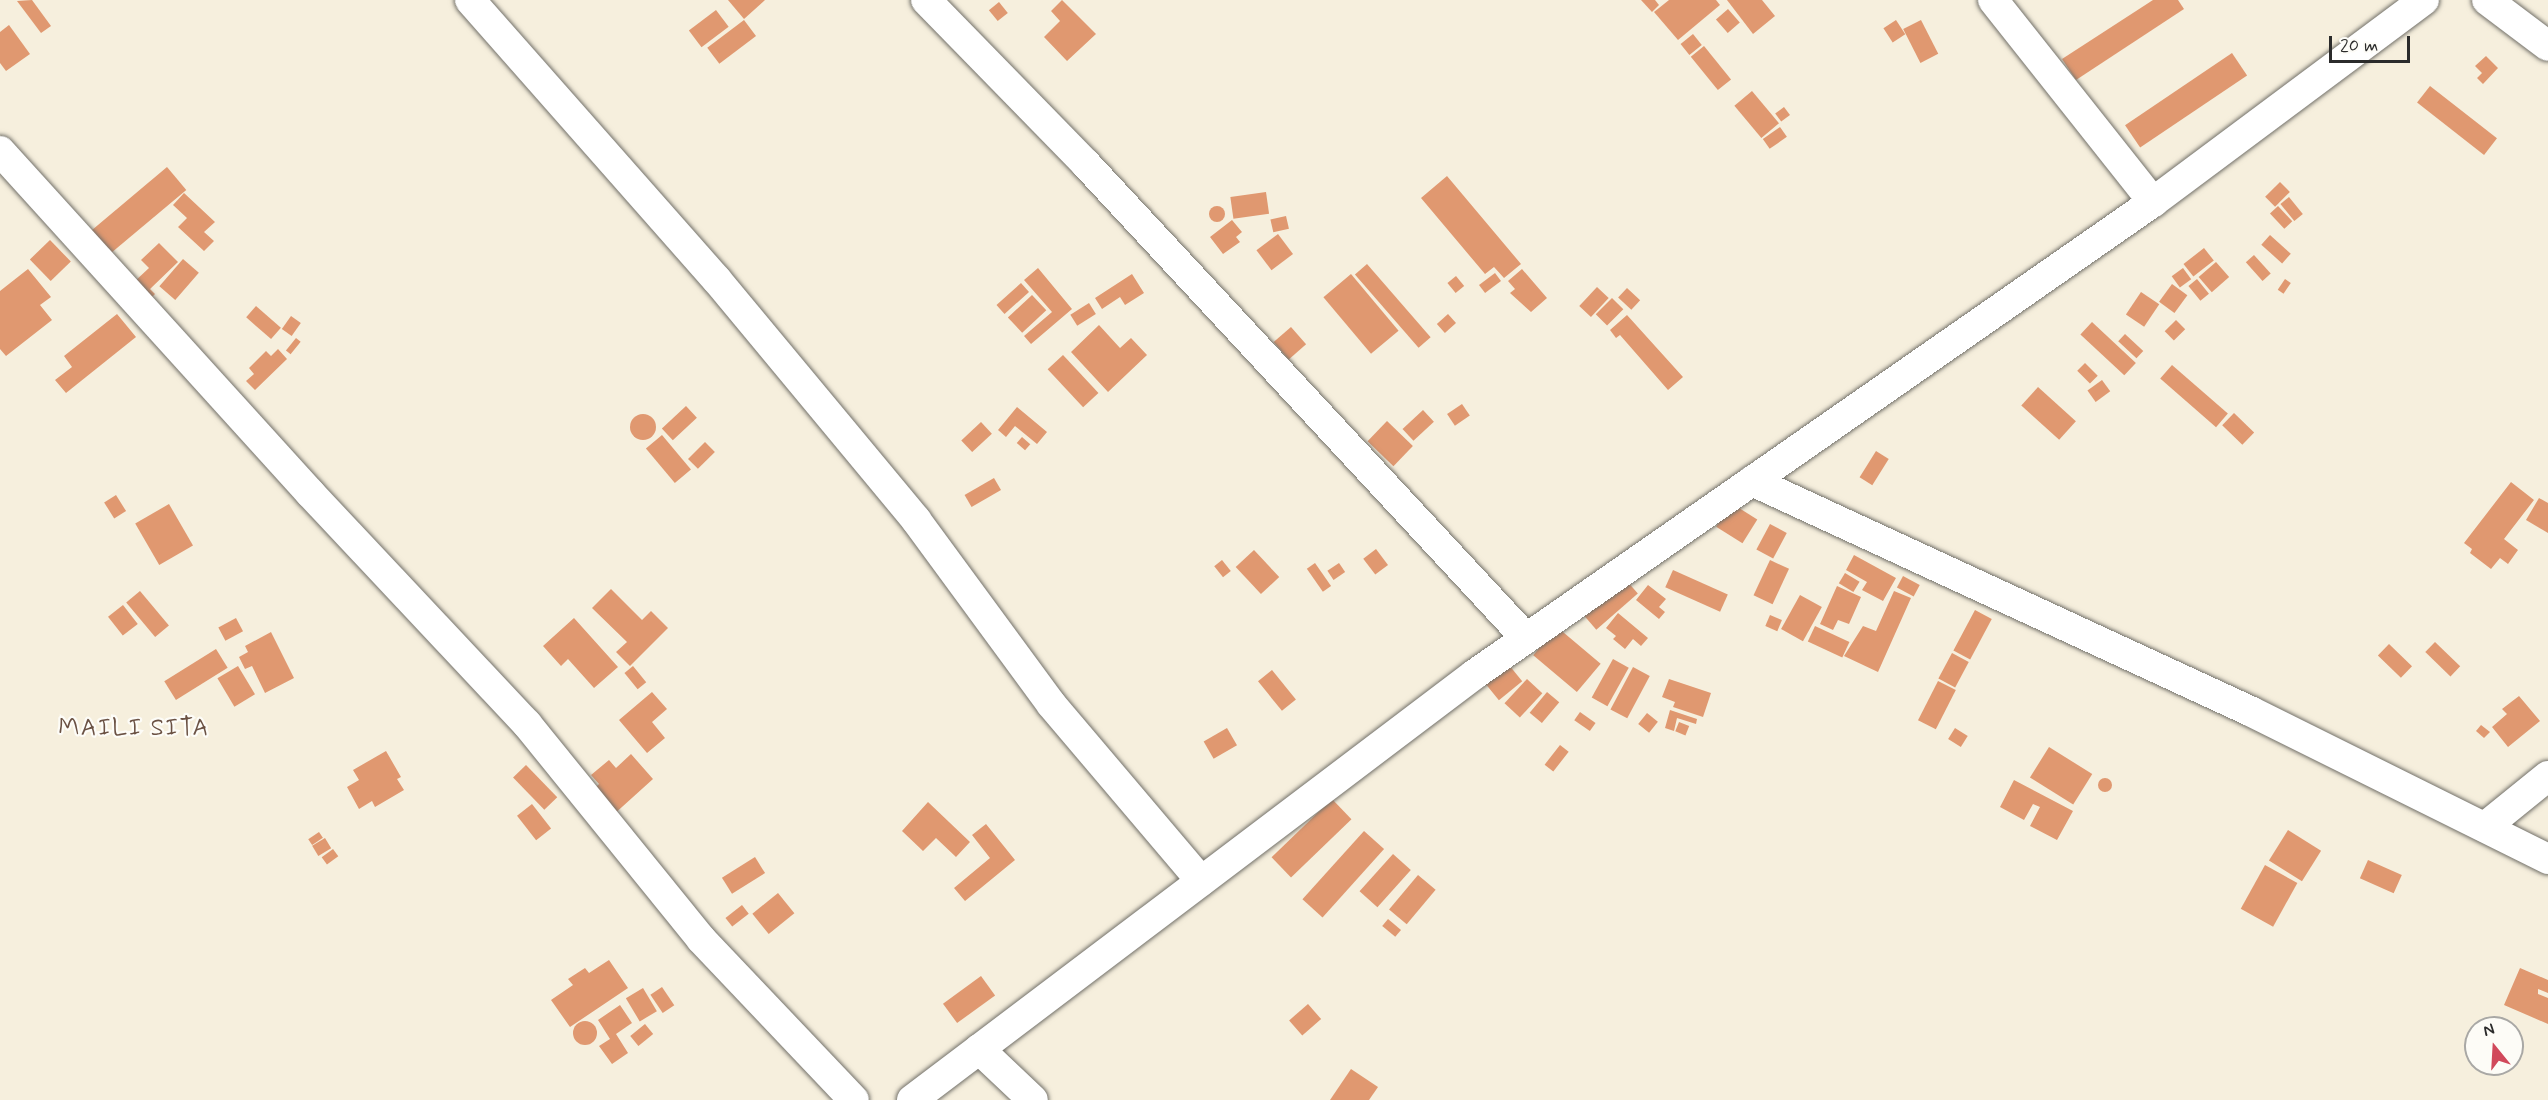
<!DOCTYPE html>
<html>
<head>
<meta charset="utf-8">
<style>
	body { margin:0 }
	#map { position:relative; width:2548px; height:1100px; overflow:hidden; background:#f6efdd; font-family:Mynerve,sans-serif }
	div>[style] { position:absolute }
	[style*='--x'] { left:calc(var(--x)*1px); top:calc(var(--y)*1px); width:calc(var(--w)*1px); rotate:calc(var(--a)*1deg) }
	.building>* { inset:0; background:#e09870; transform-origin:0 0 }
	.round { border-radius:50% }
	.roads { filter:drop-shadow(0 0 2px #727069) drop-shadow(0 0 2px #727069) }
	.minor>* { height:30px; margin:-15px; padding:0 15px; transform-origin:15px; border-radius:15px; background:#fff }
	span { translate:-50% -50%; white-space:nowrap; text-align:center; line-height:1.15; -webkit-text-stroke:4.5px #fdfcf7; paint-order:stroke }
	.quarter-label { font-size:24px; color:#6a5143; letter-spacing:1.5px }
	.north { position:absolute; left:2464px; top:1016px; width:60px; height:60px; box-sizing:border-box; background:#fdfcf7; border:2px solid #a9a8a5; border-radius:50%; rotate:342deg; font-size:16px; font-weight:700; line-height:24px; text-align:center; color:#2b2b2b }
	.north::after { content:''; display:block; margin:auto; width:21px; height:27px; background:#d1495b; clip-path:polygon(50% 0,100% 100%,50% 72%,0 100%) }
	.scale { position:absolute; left:2329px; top:36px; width:81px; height:27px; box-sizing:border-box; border:3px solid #2b2b2b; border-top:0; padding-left:8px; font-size:18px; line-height:21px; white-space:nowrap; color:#2b2b2b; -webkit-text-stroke:4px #fdfcf7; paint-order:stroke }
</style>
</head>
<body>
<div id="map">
	<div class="building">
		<div style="clip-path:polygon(32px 0,51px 26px,41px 33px,17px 1px)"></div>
		<div style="clip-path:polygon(728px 0,765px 0,744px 19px)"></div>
		<div style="clip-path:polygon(1062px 0,1096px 34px,1067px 61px,1044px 37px,1060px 21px,1051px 11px)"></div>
		<div style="clip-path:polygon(1641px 0,1655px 0,1659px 5px,1652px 12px)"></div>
		<div style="clip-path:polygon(1669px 0,1716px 0,1720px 5px,1678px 40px,1654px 12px)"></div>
		<div style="clip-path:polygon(1727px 0,1762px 0,1775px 16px,1753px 34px)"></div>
		<div style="clip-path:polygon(2153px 0,2178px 0,2184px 9px,2076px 80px,2062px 59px)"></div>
		<div style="left:999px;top:2px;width:14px;height:13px;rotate:51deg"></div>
		<div style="left:1728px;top:9px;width:18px;height:16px;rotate:49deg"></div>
		<div style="left:716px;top:10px;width:21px;height:34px;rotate:53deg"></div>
		<div style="left:744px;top:20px;width:20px;height:46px;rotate:53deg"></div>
		<div style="left:1896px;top:20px;width:17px;height:15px;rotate:57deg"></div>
		<div style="left:1921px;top:20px;width:38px;height:20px;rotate:63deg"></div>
		<div style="clip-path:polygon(9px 25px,30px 54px,6px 71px,0 63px,0 32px)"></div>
		<div style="left:1693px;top:34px;width:14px;height:16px;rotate:51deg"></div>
		<div style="left:1704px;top:46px;width:43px;height:17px;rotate:51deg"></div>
		<div style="left:2232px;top:53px;width:27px;height:129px;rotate:56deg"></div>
		<div style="clip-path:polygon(2486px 56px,2498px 68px,2483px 84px,2477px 78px,2482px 73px,2475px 66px)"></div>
		<div style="left:2430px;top:86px;width:85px;height:21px;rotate:38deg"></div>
		<div style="left:1752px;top:91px;width:42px;height:23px;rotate:50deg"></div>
		<div style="left:1784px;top:107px;width:10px;height:11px;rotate:53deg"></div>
		<div style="left:1780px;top:127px;width:12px;height:21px;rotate:55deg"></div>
		<div style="left:167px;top:167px;width:30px;height:99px;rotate:50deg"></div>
		<div style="clip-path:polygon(1447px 176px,1521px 264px,1504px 278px,1494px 267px,1485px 274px,1421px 198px)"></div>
		<div style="left:2280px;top:182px;width:14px;height:21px;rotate:45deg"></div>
		<div style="left:1266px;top:192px;width:22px;height:36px;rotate:82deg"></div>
		<div style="clip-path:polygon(184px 193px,215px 222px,204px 232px,214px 241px,204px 251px,178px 227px,187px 218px,173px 205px)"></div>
		<div style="left:2289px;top:197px;width:22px;height:11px;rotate:51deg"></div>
		<div class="round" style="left:1209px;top:206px;width:16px;height:16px"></div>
		<div style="left:2278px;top:206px;width:21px;height:11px;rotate:47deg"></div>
		<div style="left:1286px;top:216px;width:13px;height:16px;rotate:77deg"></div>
		<div style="clip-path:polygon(1232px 220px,1242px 232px,1236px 237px,1240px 242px,1223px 254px,1210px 237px)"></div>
		<div style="left:1278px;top:234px;width:25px;height:27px;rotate:53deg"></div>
		<div style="left:2270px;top:235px;width:28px;height:13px;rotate:42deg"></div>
		<div style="left:50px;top:240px;width:30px;height:28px;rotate:46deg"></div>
		<div style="clip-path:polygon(159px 243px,178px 262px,150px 289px,155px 294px,150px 299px,134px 282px,149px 268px,141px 260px)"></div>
		<div style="left:2204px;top:248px;width:16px;height:26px;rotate:52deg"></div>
		<div style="left:2254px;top:255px;width:25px;height:11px;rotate:48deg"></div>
		<div style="left:183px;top:259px;width:21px;height:36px;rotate:41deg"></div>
		<div style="left:2216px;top:262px;width:20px;height:23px;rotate:49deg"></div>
		<div style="left:1367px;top:264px;width:97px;height:16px;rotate:49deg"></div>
		<div style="clip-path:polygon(1038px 268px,1072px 309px,1031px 344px,1024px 336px,1052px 312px,1024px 280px)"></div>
		<div style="left:2183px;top:268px;width:14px;height:14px;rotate:54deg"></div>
		<div style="clip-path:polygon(28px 269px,51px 297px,40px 305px,52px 320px,6px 356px,0 349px,0 291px)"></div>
		<div style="clip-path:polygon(1522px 269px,1547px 298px,1531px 312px,1510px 293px,1515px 289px,1508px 281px)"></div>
		<div style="left:1495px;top:273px;width:10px;height:20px;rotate:53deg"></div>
		<div style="clip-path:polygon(1132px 274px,1144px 293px,1125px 305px,1120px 297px,1102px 309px,1095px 298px)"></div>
		<div style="left:1351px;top:274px;width:74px;height:36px;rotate:50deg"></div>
		<div style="left:1456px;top:276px;width:13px;height:11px;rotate:51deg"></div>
		<div style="left:2197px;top:279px;width:19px;height:11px;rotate:51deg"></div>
		<div style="left:2285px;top:279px;width:7px;height:13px;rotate:34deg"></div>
		<div style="left:1021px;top:283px;width:12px;height:33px;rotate:48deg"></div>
		<div style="left:2172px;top:284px;width:19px;height:22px;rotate:36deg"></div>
		<div style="left:1597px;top:287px;width:16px;height:26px;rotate:43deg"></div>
		<div style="left:1627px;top:288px;width:18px;height:13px;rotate:43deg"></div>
		<div style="left:2141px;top:292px;width:22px;height:27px;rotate:34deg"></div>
		<div style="left:1032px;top:295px;width:21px;height:33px;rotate:47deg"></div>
		<div style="left:1612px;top:298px;width:16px;height:23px;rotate:45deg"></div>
		<div style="left:1089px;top:303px;width:13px;height:22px;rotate:58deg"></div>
		<div style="left:256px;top:306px;width:33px;height:15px;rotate:41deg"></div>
		<div style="clip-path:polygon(117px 314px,136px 337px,66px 393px,55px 380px,72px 367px,64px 356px)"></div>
		<div style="left:1448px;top:314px;width:12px;height:15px;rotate:48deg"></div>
		<div style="clip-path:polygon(1627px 315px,1683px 377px,1668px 390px,1620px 335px,1616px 338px,1610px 330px)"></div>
		<div style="left:291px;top:316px;width:12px;height:16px;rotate:35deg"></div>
		<div style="left:2176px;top:320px;width:13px;height:16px;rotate:45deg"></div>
		<div style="left:2092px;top:322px;width:60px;height:17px;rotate:43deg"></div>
		<div style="clip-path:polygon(1099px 325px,1120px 348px,1131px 338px,1147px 355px,1108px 392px,1071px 352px)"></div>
		<div style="left:1291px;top:327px;width:23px;height:23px;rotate:49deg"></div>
		<div style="left:2125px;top:334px;width:25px;height:10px;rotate:43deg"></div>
		<div style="left:296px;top:338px;width:6px;height:16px;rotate:39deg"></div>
		<div style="clip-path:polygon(278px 349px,287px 359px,255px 390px,246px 381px,254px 374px,249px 368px,266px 351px,271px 356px)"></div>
		<div style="left:1063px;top:355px;width:52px;height:21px;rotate:47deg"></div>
		<div style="left:2085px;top:363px;width:18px;height:11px;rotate:45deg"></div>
		<div style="left:2172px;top:365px;width:74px;height:18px;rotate:41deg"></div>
		<div style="left:2102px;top:380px;width:14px;height:18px;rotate:54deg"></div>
		<div style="left:2038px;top:387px;width:51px;height:25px;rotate:42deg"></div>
		<div style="left:1462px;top:404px;width:14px;height:18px;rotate:56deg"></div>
		<div style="left:686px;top:406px;width:16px;height:33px;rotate:47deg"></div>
		<div style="clip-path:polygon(1017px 407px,1047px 432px,1037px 444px,1015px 426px,1006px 437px,998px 430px)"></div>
		<div style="left:1423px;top:410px;width:16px;height:28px;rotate:47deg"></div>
		<div style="left:2234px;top:413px;width:28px;height:17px;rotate:44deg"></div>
		<div class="round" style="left:630px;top:414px;width:26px;height:26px"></div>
		<div style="left:1387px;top:421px;width:36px;height:28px;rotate:44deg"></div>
		<div style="left:981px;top:422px;width:16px;height:27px;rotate:47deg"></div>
		<div style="left:662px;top:435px;width:45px;height:21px;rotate:50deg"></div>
		<div style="left:1022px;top:437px;width:11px;height:8px;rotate:41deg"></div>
		<div style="left:705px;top:442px;width:14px;height:24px;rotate:45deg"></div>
		<div style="left:1876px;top:451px;width:15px;height:31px;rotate:32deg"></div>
		<div style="left:994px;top:478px;width:14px;height:34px;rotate:60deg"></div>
		<div style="clip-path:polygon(2511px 482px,2534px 500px,2504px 539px,2518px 550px,2508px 564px,2500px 558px,2491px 569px,2470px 553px,2472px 549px,2464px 543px)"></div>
		<div style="left:116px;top:495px;width:19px;height:14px;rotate:58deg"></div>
		<div style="clip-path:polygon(2539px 498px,2548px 503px,2548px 533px,2526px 520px)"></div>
		<div style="left:1731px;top:503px;width:31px;height:28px;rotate:32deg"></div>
		<div style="left:169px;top:504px;width:48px;height:39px;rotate:60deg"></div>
		<div style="left:1770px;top:524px;width:19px;height:29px;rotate:28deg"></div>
		<div style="left:1376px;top:549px;width:20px;height:16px;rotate:53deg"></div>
		<div style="left:1254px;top:550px;width:37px;height:25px;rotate:47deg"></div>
		<div style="clip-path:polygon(1854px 555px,1896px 578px,1883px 601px,1862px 590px,1867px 582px,1846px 570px)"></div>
		<div style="left:1222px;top:560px;width:14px;height:10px;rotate:51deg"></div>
		<div style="left:1770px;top:560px;width:21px;height:39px;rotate:25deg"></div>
		<div style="left:1315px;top:563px;width:28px;height:10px;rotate:55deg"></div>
		<div style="left:1339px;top:563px;width:11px;height:14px;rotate:56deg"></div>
		<div style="left:1673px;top:570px;width:60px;height:19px;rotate:24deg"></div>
		<div style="left:1845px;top:573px;width:17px;height:12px;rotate:31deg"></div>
		<div style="left:1903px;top:576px;width:19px;height:13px;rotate:28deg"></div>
		<div style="left:1626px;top:580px;width:18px;height:55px;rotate:49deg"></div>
		<div style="clip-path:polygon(1648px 585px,1666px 599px,1659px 607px,1665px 612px,1659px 619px,1636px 600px)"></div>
		<div style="clip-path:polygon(1837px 586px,1861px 597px,1849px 624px,1838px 620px,1833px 630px,1820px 624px)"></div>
		<div style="clip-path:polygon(611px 589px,642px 620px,651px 611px,668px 628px,630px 666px,616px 652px,627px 642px,592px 608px)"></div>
		<div style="left:140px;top:591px;width:45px;height:18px;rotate:50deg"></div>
		<div style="clip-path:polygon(1894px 591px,1911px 598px,1878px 672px,1844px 656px,1863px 626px,1876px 631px)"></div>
		<div style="left:1800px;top:595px;width:25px;height:39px;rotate:29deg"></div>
		<div style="left:123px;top:605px;width:24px;height:19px;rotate:52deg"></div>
		<div style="left:1975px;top:610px;width:19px;height:46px;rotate:28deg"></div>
		<div style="clip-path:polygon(1618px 613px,1648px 638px,1641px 646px,1633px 639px,1625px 649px,1613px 639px,1616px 636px,1606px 628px)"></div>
		<div style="left:1770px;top:615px;width:13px;height:12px;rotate:23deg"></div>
		<div style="left:236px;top:618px;width:15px;height:20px;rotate:62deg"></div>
		<div style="clip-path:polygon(574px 618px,618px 667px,594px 688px,568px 659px,561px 666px,543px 646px)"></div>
		<div style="left:1815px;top:626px;width:38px;height:17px;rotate:25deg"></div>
		<div style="left:1557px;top:627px;width:57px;height:37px;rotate:40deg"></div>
		<div style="clip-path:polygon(271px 632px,294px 678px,265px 693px,252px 666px,245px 669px,239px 657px,248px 652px,245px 646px)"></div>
		<div style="left:2435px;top:642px;width:35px;height:14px;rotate:44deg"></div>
		<div style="left:2389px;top:644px;width:32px;height:16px;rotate:44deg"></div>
		<div style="left:216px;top:649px;width:22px;height:61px;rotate:58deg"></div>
		<div style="left:1952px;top:653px;width:19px;height:29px;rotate:28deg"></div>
		<div style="left:1613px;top:659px;width:18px;height:44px;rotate:29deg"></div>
		<div style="left:1509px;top:665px;width:21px;height:30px;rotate:51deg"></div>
		<div style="left:238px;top:666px;width:33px;height:24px;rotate:59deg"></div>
		<div style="left:633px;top:666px;width:21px;height:11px;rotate:51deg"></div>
		<div style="left:1633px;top:667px;width:19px;height:48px;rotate:28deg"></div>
		<div style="left:1272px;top:670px;width:38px;height:18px;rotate:51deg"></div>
		<div style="left:1527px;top:679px;width:21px;height:33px;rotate:43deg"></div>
		<div style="clip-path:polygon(1669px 679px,1711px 693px,1703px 717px,1673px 707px,1675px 702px,1662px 697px)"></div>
		<div style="left:1938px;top:681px;width:20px;height:44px;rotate:27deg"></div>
		<div style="clip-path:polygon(652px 692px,667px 709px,652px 722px,665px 738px,647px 753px,619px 720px)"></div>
		<div style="left:1547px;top:692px;width:16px;height:27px;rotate:40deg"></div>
		<div style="clip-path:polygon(2519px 696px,2540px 721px,2508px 747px,2492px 727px,2507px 714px,2502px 709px)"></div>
		<div style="clip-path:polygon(1670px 710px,1697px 719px,1696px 724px,1677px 718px,1674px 731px,1665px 728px)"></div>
		<div style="left:1580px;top:712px;width:19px;height:10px;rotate:35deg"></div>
		<div style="left:1647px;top:713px;width:14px;height:14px;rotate:39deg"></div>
		<div style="left:1679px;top:722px;width:11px;height:10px;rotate:22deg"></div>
		<div style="clip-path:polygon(2481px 725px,2490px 732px,2484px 738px,2476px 731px)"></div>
		<div style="left:1227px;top:728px;width:20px;height:27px;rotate:60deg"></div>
		<div style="left:1955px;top:728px;width:15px;height:13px;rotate:32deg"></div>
		<div style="left:1560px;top:745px;width:11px;height:25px;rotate:38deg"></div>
		<div style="left:2049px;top:747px;width:51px;height:36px;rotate:32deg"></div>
		<div style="clip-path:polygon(386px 751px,401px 777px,397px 779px,404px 790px,375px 807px,372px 801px,359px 809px,347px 787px,359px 780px,353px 770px)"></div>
		<div style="clip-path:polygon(631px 754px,653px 779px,612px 816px,591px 792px,599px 784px,591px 775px,609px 760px,616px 768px)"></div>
		<div style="left:526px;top:765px;width:45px;height:18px;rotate:46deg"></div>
		<div class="round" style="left:2098px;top:778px;width:14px;height:14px"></div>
		<div style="clip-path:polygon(2014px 780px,2073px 811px,2057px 840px,2030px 826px,2040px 807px,2033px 804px,2024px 820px,2000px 807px)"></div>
		<div style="left:1332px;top:799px;width:28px;height:84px;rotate:46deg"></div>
		<div style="clip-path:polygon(928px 802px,970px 842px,956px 857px,936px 838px,923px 851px,902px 831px)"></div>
		<div style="left:532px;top:804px;width:31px;height:19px;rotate:52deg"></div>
		<div style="clip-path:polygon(986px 824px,1015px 860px,965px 901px,954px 888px,990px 858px,972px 835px)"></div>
		<div style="left:2288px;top:830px;width:39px;height:36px;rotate:32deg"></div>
		<div style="left:1364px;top:831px;width:27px;height:92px;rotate:42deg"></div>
		<div style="left:319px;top:832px;width:7px;height:13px;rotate:56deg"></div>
		<div style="left:325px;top:838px;width:12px;height:15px;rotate:59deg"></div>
		<div style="left:333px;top:849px;width:9px;height:14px;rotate:54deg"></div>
		<div style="left:1393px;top:854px;width:24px;height:50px;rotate:42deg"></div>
		<div style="left:755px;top:857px;width:19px;height:39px;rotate:58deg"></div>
		<div style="left:2368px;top:860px;width:37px;height:20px;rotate:24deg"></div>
		<div style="left:2265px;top:865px;width:37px;height:50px;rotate:29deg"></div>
		<div style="left:1418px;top:875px;width:23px;height:45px;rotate:40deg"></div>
		<div style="left:778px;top:893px;width:26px;height:33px;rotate:51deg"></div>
		<div style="left:742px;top:905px;width:11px;height:21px;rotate:52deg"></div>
		<div style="left:1388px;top:919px;width:17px;height:9px;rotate:40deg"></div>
		<div style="clip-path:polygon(609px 960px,628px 988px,570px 1027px,551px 1000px,573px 985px,568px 979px,585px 968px,589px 973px)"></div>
		<div style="clip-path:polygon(2520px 968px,2548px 980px,2548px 993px,2538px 989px,2538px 994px,2548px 998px,2548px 1024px,2504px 1005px)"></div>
		<div style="left:981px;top:976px;width:24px;height:47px;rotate:54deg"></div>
		<div style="left:662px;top:987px;width:22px;height:14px;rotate:56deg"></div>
		<div style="left:643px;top:988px;width:27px;height:20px;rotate:59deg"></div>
		<div style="left:1308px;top:1004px;width:20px;height:25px;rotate:49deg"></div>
		<div style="clip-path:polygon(620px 1005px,632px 1023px,616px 1034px,628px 1053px,612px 1064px,599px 1046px,610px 1039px,598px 1020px)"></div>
		<div class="round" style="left:573px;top:1021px;width:24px;height:24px"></div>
		<div style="left:645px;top:1024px;width:13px;height:19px;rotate:51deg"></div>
		<div style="clip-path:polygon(1351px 1069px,1378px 1087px,1369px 1100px,1330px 1100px)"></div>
	</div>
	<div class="roads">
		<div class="minor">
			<div style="--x:470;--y:0;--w:373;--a:48.6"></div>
			<div style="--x:717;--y:280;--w:312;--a:50.3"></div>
			<div style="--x:916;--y:520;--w:228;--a:53.7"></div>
			<div style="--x:1051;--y:704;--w:232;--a:49.7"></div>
			<div style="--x:926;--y:0;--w:229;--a:45.7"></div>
			<div style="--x:1086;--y:164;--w:647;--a:47.13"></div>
			<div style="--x:1993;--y:0;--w:258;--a:51.6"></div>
			<div style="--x:2487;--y:0;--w:76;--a:37"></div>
			<div style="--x:0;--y:151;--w:462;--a:47.8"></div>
			<div style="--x:310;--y:493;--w:317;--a:46.8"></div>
			<div style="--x:527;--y:724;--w:277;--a:51"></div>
			<div style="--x:701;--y:939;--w:222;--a:46.5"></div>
			<div style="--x:1752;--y:481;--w:549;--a:24.79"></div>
			<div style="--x:2250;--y:711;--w:333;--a:26.4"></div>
			<div style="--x:2485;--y:827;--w:81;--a:-39"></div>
			<div style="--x:979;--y:1049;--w:74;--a:43.4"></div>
			<div style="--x:912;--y:1100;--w:706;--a:-37.11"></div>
			<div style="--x:1475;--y:674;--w:826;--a:-34.84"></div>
			<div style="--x:2153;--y:202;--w:338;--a:-36.7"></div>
		</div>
	</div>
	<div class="quarter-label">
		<span style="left:134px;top:729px">MAILI SITA</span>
	</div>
	<div class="north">N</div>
	<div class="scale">20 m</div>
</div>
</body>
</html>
